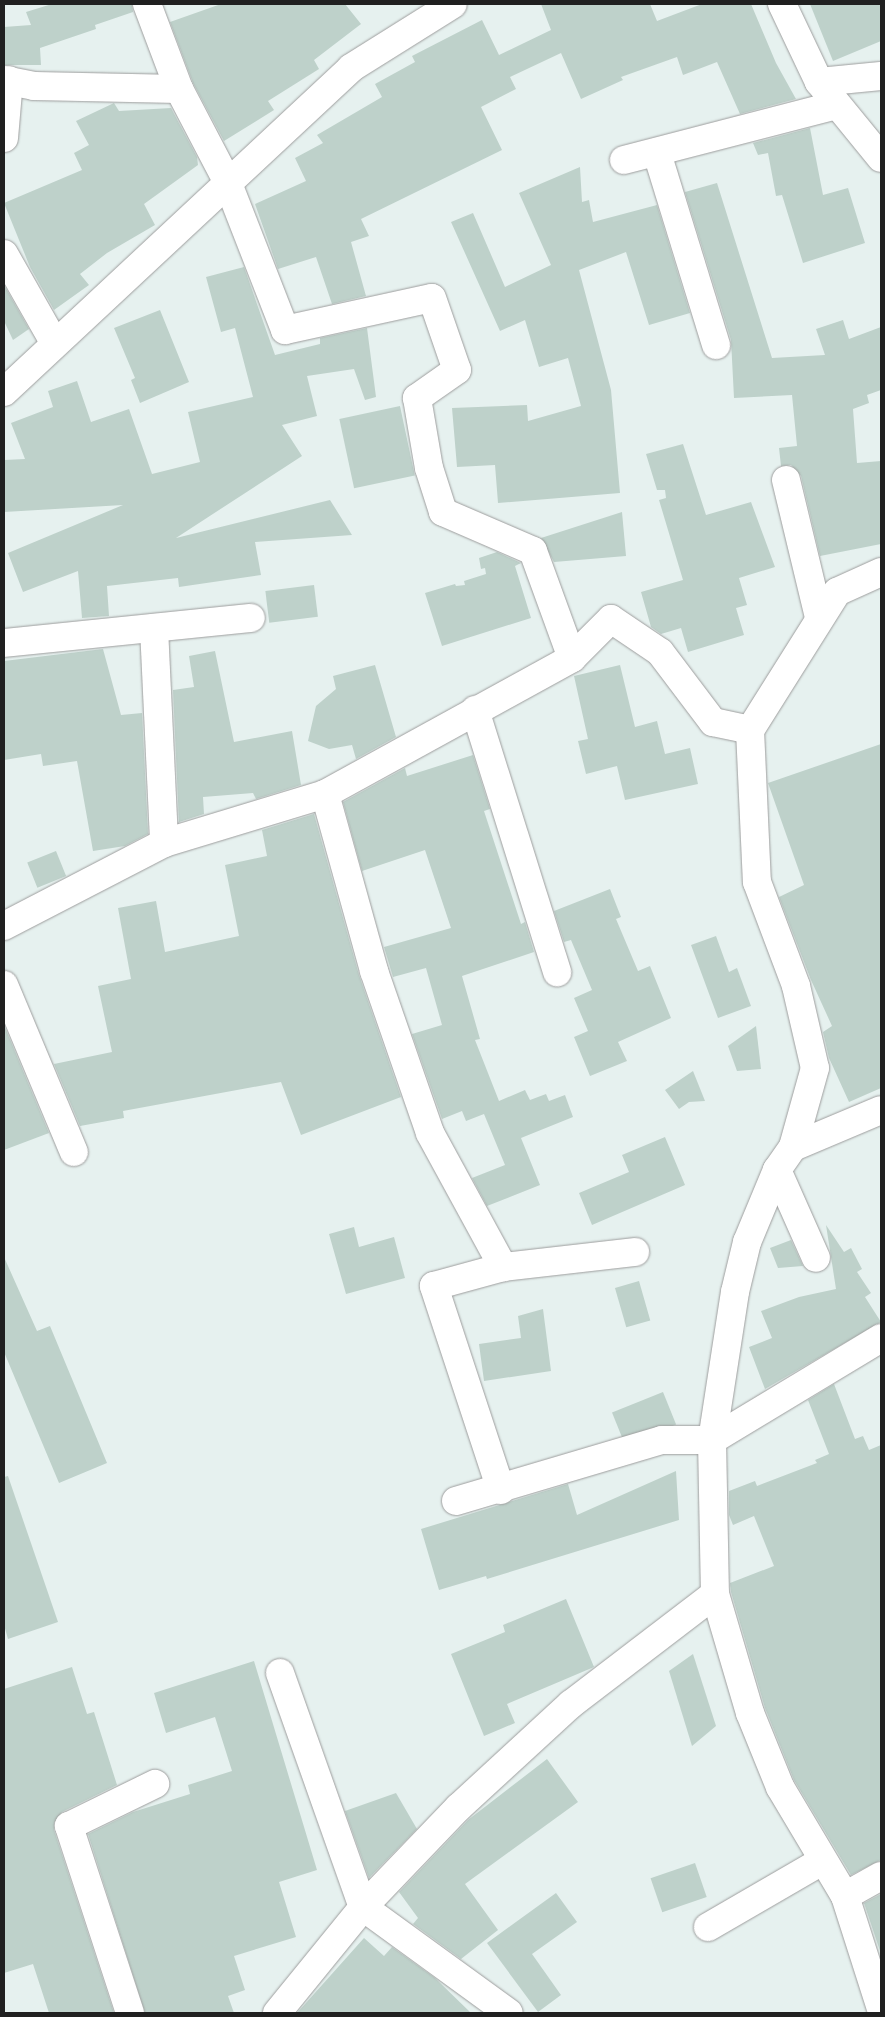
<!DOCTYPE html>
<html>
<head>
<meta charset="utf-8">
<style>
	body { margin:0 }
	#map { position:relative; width:885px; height:2017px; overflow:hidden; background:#e6f1ef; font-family:"Exo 2",sans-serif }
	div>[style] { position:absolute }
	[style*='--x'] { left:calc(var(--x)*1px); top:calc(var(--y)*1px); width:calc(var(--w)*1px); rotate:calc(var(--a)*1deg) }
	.building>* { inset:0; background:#bed1ca; transform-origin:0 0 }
	.roads { filter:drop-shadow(0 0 1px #9d9d9d) drop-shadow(0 0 1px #9d9d9d) }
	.street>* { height:28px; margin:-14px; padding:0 14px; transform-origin:14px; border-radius:14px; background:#fff }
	span { translate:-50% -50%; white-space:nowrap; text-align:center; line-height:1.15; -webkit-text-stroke:4px #fff; paint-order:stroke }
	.frame { position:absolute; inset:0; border:5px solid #202020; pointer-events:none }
</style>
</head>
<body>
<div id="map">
	<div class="building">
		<div style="clip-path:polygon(52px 4px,132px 4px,133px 12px,95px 25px,96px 29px,40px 48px,41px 65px,4px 65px,4px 27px,31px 25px,26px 12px)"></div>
		<div style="clip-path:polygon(221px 4px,345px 4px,361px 24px,314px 60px,319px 69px,268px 101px,274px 110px,224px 141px,193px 83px,170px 22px)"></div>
		<div style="clip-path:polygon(541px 4px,650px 4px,657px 21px,702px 4px,751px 4px,776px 63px,796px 99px,740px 114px,717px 62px,683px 75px,677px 57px,621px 77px,623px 80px,581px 99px,561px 53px,510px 77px,516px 89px,481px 107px,502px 150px,361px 219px,369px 236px,351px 242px,366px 296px,332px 304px,316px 257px,278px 269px,255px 204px,306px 181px,295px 158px,323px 143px,317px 135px,382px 97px,375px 84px,415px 62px,412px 56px,482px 20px,499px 55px,551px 30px)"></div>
		<div style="clip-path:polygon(810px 4px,881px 4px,881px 41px,833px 61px)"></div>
		<div style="clip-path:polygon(114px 103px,119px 111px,171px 108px,197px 157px,198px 165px,144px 204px,155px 225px,107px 253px,80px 274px,89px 285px,54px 310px,30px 267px,4px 203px,82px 170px,74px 153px,89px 145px,76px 121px)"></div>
		<div style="clip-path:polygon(810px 128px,823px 195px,848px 188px,865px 243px,803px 263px,782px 195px,776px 196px,768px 153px,758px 155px,753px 143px)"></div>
		<div style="clip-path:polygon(580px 167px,582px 202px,589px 200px,593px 222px,657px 205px,690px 313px,649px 325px,626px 252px,579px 270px,611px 390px,620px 493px,498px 503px,495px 465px,457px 467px,452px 408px,527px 405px,528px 421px,581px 406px,568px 358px,539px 367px,525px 320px,500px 331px,451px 222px,473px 213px,505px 287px,551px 265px,519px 193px)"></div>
		<div style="clip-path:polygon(717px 183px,772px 358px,825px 355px,816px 329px,843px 320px,849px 339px,881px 327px,881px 390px,867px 395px,869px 403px,853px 409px,857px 463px,881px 461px,881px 544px,820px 556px,801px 476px,791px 465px,781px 466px,779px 448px,797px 446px,792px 395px,734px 398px,731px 340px,685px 192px)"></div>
		<div style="clip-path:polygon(244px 267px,275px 355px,320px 344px,320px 338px,367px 328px,376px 397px,365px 400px,354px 369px,307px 376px,317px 416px,282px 425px,302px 456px,176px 538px,330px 500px,352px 535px,255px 542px,261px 575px,179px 587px,178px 578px,107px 586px,109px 616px,82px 618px,78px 571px,23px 592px,8px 553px,123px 505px,4px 512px,4px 460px,25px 459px,11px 423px,53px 407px,48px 391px,77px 381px,91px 422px,129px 409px,152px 474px,200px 462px,188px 412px,253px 397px,235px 328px,221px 332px,206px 277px)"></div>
		<div style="clip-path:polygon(4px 285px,29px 329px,13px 340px,4px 321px)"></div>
		<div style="clip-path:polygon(160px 310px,189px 382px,140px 403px,131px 380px,135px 378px,114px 328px)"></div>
		<div style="left:400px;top:406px;width:71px;height:62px;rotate:78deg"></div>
		<div style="clip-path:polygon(683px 444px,706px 515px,751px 502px,775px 567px,739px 578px,747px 605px,736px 608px,744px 635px,688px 652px,681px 628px,661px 634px,651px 627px,641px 592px,683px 580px,659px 500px,666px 498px,665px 490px,657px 490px,646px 454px)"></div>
		<div style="clip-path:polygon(622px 512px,626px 556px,554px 562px,541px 538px)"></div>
		<div style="clip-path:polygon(497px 552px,521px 563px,515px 566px,531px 618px,442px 646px,425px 593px,455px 584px,456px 586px,465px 585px,464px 581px,486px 574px,485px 568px,481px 569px,479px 558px)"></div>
		<div style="left:314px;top:585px;width:32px;height:49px;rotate:83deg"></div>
		<div style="clip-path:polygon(103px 649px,121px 715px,142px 713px,148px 834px,125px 846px,93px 851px,77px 761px,43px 766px,41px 754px,4px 760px,4px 661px)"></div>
		<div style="clip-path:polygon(215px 651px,234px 742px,292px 731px,301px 785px,256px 799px,253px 793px,203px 797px,204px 814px,179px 822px,173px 690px,194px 687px,189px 656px)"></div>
		<div style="clip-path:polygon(375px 665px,396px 737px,356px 759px,352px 745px,329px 749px,308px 741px,316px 706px,336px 689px,333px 676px)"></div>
		<div style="clip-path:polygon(620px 665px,635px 727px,657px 721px,665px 754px,690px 748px,698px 784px,625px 800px,617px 766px,586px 774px,578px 741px,588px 739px,574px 676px)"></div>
		<div style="clip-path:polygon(881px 744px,881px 1088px,849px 1102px,829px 1058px,823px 1032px,832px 1026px,811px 980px,779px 897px,804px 885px,768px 783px)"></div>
		<div style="clip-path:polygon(473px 755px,490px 809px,484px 811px,521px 924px,525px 922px,534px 952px,462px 976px,480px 1039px,475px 1040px,499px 1101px,525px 1090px,530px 1100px,546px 1094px,549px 1101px,565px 1095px,573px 1117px,521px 1138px,540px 1185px,487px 1206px,472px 1178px,505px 1165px,484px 1114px,466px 1121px,462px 1111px,442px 1119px,412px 1034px,442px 1025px,426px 968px,393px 977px,384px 947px,451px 928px,425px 850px,362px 871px,343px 802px,405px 768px,407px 776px)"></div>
		<div style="clip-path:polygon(314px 814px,359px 975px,401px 1097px,301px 1135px,281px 1082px,123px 1111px,124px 1118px,80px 1126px,54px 1064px,112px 1052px,98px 986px,131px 979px,118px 908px,156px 901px,165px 952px,239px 936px,225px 865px,267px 856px,262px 830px)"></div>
		<div style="left:56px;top:851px;width:27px;height:31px;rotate:68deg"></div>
		<div style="clip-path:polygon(610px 889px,621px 917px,616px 919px,638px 971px,650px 966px,671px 1018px,618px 1042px,627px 1061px,590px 1076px,574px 1037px,588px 1031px,574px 998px,592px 990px,571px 940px,564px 942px,554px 911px)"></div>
		<div style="clip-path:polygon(716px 936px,729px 972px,737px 968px,751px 1006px,718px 1018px,691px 945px)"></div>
		<div style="clip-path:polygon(4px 1025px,49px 1133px,4px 1150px)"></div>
		<div style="clip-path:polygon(756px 1026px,761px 1069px,737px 1071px,728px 1046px)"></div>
		<div style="clip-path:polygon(693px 1071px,705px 1101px,689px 1102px,679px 1109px,665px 1090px)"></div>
		<div style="clip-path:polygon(665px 1137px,685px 1185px,592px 1225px,579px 1193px,629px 1172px,622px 1155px)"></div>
		<div style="clip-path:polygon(826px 1225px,844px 1252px,851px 1248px,862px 1269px,857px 1272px,871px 1293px,865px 1297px,881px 1322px,765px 1389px,749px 1347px,772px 1338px,761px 1311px,799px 1297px,836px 1289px)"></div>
		<div style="clip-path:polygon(354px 1227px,359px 1247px,394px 1237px,405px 1278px,346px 1294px,329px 1234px)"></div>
		<div style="clip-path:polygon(791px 1240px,803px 1266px,778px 1268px,770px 1248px)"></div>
		<div style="clip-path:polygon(4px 1257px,37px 1331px,50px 1326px,107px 1463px,59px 1483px,4px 1352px)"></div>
		<div style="left:639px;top:1281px;width:41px;height:25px;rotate:74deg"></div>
		<div style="clip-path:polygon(543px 1309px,551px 1371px,484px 1381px,479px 1344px,521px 1338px,518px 1316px)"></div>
		<div style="clip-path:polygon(834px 1384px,855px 1439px,863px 1436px,869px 1450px,881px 1445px,881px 1860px,851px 1875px,794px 1780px,765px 1708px,731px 1592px,730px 1583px,774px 1566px,754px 1516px,733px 1525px,729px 1515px,729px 1491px,755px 1481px,757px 1486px,817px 1463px,815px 1460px,829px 1454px,808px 1400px)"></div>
		<div style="left:663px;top:1392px;width:35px;height:55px;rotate:68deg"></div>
		<div style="clip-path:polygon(676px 1471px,679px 1520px,487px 1579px,486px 1576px,439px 1590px,421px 1529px,568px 1484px,577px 1515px)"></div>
		<div style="clip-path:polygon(8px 1476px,58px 1622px,8px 1639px,4px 1625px,4px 1477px)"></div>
		<div style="clip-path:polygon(566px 1599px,594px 1667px,507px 1704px,515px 1723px,484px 1736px,451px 1654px,505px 1632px,503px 1625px)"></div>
		<div style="clip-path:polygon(693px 1654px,716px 1726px,692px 1746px,669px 1671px)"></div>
		<div style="clip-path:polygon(254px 1661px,317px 1870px,279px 1882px,296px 1937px,234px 1956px,245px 1990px,228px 1996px,234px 2013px,145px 2013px,88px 1834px,133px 1812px,190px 1794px,188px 1785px,232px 1771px,215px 1717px,166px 1733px,154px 1693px)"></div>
		<div style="clip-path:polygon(72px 1667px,87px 1714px,94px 1712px,117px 1785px,62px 1812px,54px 1823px,54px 1830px,114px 2013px,49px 2013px,33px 1964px,4px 1973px,4px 1689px)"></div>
		<div style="clip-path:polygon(547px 1759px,578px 1802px,465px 1884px,498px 1930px,461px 1959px,413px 1924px,418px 1918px,399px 1892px,468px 1820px)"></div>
		<div style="clip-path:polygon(396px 1793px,417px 1829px,369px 1878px,345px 1811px)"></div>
		<div style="left:695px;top:1863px;width:36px;height:47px;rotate:71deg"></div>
		<div style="clip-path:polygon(556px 1893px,577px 1922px,532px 1954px,561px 1995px,538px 2012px,487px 1943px)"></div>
		<div style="clip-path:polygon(881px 1894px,881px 1954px,864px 1903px)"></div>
		<div style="clip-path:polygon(364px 1938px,384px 1956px,392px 1947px,435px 1978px,471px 2013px,297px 2013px)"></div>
	</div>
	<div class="roads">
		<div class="street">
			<div style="--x:147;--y:4;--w:91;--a:69.4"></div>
			<div style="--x:179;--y:89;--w:104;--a:62.4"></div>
			<div style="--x:227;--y:181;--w:160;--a:68.7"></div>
			<div style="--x:285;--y:330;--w:150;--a:-12.3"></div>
			<div style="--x:432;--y:298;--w:76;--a:70.9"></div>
			<div style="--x:457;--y:370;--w:49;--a:145"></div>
			<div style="--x:417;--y:398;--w:71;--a:80.3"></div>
			<div style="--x:429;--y:468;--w:46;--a:72.3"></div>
			<div style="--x:443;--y:512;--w:98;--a:23.4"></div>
			<div style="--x:533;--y:551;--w:114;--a:70"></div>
			<div style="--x:782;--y:4;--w:86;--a:64.6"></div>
			<div style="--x:819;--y:82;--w:98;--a:50.8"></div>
			<div style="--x:4;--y:80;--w:31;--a:11"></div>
			<div style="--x:34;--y:86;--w:145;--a:1.2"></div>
			<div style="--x:819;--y:82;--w:62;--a:-5.5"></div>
			<div style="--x:4;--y:138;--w:58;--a:-85.1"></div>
			<div style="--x:657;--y:153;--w:201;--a:72.9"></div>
			<div style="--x:624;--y:160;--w:219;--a:-14.5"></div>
			<div style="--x:4;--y:254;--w:101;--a:60.4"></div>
			<div style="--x:4;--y:392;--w:475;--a:-43"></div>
			<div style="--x:351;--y:68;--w:120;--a:-32.1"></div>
			<div style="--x:786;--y:480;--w:141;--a:76.5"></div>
			<div style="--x:881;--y:572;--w:48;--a:155.6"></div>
			<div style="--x:837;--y:592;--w:163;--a:122.2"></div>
			<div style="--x:750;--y:730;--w:152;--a:87.4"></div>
			<div style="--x:757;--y:882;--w:111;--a:69.4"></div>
			<div style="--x:796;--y:986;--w:84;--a:77"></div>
			<div style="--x:815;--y:1068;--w:82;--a:105.6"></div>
			<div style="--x:793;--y:1147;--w:28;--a:125"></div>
			<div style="--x:777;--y:1170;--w:78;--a:112.6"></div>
			<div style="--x:747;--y:1242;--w:51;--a:103.5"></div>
			<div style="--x:735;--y:1292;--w:150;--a:98.8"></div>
			<div style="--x:712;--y:1440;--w:154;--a:88.9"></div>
			<div style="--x:715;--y:1594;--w:124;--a:73.6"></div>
			<div style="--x:750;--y:1713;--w:80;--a:67.9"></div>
			<div style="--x:780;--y:1787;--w:127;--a:59.2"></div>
			<div style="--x:845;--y:1896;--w:119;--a:72.3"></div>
			<div style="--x:154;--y:628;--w:215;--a:87.3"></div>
			<div style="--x:4;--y:643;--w:248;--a:-5.8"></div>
			<div style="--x:475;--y:710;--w:275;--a:72.6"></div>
			<div style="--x:325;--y:794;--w:184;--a:74.5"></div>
			<div style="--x:374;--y:971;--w:171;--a:70.9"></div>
			<div style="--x:430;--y:1133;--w:153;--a:61.4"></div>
			<div style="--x:503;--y:1267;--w:133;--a:-6.5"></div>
			<div style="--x:4;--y:926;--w:180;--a:-27.4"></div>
			<div style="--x:164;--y:843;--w:168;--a:-16.9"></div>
			<div style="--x:325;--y:794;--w:282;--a:-28.8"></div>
			<div style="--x:572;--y:658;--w:55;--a:-45"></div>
			<div style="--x:611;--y:619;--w:59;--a:34"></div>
			<div style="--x:660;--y:652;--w:88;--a:52.9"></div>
			<div style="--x:713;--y:722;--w:38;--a:12"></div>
			<div style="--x:4;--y:985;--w:181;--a:67.3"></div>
			<div style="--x:793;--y:1147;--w:95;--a:-22.8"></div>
			<div style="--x:777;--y:1170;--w:96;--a:66.1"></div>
			<div style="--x:501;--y:1490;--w:215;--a:-108.2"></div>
			<div style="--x:434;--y:1286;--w:72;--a:-15.4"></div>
			<div style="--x:456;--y:1501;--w:215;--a:-16.5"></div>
			<div style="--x:662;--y:1440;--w:50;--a:0"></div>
			<div style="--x:712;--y:1440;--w:197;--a:-31.1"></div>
			<div style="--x:280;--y:1673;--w:248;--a:70.5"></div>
			<div style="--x:363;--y:1907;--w:180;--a:36"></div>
			<div style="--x:845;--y:1896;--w:41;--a:-29.1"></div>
			<div style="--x:708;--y:1927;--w:132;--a:-30.1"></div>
			<div style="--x:130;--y:2013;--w:197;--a:-108.1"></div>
			<div style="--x:69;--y:1826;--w:96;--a:-26"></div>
			<div style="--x:277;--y:2013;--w:136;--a:-50.9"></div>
			<div style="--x:363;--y:1907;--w:139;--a:-46.2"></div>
			<div style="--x:459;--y:1807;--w:152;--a:-42.6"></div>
			<div style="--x:571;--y:1704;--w:181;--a:-37.4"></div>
		</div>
	</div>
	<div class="frame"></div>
</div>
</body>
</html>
